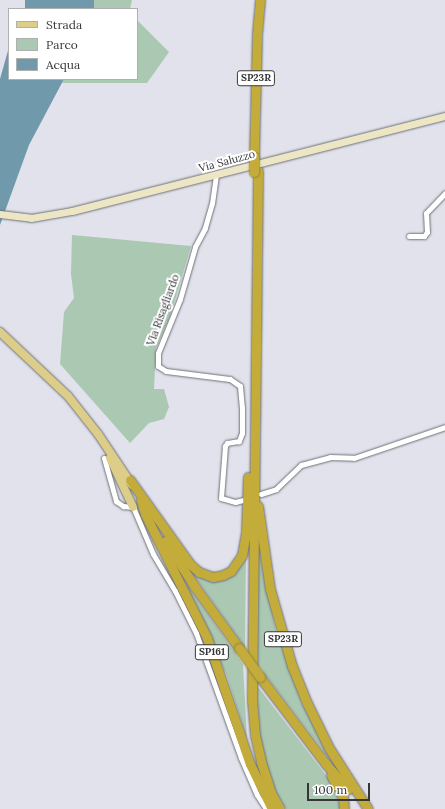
<!DOCTYPE html>
<html>
<head>
<meta charset="utf-8">
<style>
	body { margin:0 }
	#map { position:relative; width:445px; height:809px; overflow:hidden; background:#e1e2eb; font-family:Lora,serif }
	div>[style] { position:absolute }
	[style*='--x'] { left:calc(var(--x)*1px); top:calc(var(--y)*1px); width:calc(var(--w)*1px); rotate:calc(var(--a)*1deg) }
	.green>* { inset:0; background:#abc8b2 }
	.water>* { inset:0; background:#7199ac; transform-origin:0 0 }
	.roads { filter:drop-shadow(0 0 1px #6f7077) drop-shadow(0 0 1px #6f7077) }
	.street>* { height:5px; margin:-2.5px; padding:0 2.5px; transform-origin:2.5px; border-radius:2.5px; background:#fff }
	.secondary>* { height:7px; margin:-3.5px; padding:0 3.5px; transform-origin:3.5px; border-radius:3.5px; background:#ede6c4 }
	.primary>* { height:8px; margin:-4px; padding:0 4px; transform-origin:4px; border-radius:4px; background:#dccd89 }
	.highway>* { height:9px; margin:-4.5px; padding:0 4.5px; transform-origin:4.5px; border-radius:4.5px; background:#c4ac3a }
	.bridges { filter:drop-shadow(0 0 1px #92833a) drop-shadow(0 0 1px #92833a) }
	.highway-bridge>* { height:9px; margin:-4.5px; padding:0 4.5px; transform-origin:4.5px; border-radius:4.5px; background:#c4ac3a }
	span { translate:-50% -50%; white-space:nowrap; text-align:center; line-height:1.15; -webkit-text-stroke:4px #fff; paint-order:stroke }
	.shield-label span { padding:1px 3px; background:#fff; border:1px solid; border-radius:3px; -webkit-text-stroke-width:0 }
	.shield-label { font-size:10px; color:#36363a; font-weight:700 }
	.street-label { font-size:11px; color:#36363a }
	.legend { position:absolute; left:8px; top:8px; width:130px; height:72px; box-sizing:border-box; background:#fff; border:1px solid #afafb0; margin:0; padding:5px 7px; list-style:none; font-size:12px; color:#36363a }
	.legend li { display:flex; align-items:center; gap:8px; height:20px }
	.legend b { width:20px; border:1px solid #afafb0 }
	.scale { position:absolute; left:307px; top:783px; width:63px; height:18px; box-sizing:border-box; border:2px solid #36363a; border-top:0; padding-left:5px; font-size:12px; line-height:14px; white-space:nowrap; color:#36363a; -webkit-text-stroke:3px #fff; paint-order:stroke }
</style>
</head>
<body>
<div id="map">
	<div class="green">
		<div style="clip-path:polygon(94px 0,132px 0,130px 9px,90px 9px)"></div>
		<div style="clip-path:polygon(137px 20px,169px 52px,147px 83px,62px 83px,64px 79px,137px 79px)"></div>
		<div style="clip-path:polygon(72px 235px,191px 246px,170px 317px,156px 348px,154px 389px,164px 389px,169px 407px,164px 419px,149px 423px,130px 443px,60px 364px,64px 312px,74px 298px,71px 274px)"></div>
		<div style="clip-path:polygon(257px 529px,261px 562px,276px 631px,302px 704px,342px 775px,258px 665px)"></div>
		<div style="clip-path:polygon(246px 552px,245px 647px,183px 560px,214px 581px,230px 577px,240px 566px)"></div>
		<div style="clip-path:polygon(182px 578px,243px 664px,247px 739px,227px 676px)"></div>
		<div style="clip-path:polygon(255px 683px,328px 778px,341px 805px,339px 809px,286px 809px,268px 778px,257px 730px)"></div>
	</div>
	<div class="water">
		<div style="left:25px;top:0;width:69px;height:9px"></div>
		<div style="clip-path:polygon(9px 47px,9px 79px,64px 79px,29px 145px,0 225px,0 79px)"></div>
	</div>
	<div class="roads">
		<div class="street">
			<div style="--x:216;--y:175;--w:28;--a:98"></div>
			<div style="--x:212;--y:203;--w:26;--a:106"></div>
			<div style="--x:205;--y:228;--w:21;--a:118"></div>
			<div style="--x:195;--y:247;--w:54;--a:106.1"></div>
			<div style="--x:180;--y:299;--w:58;--a:112.2"></div>
			<div style="--x:158;--y:353;--w:13;--a:90"></div>
			<div style="--x:158;--y:366;--w:9;--a:32"></div>
			<div style="--x:166;--y:371;--w:64;--a:7.1"></div>
			<div style="--x:230;--y:379;--w:12;--a:35"></div>
			<div style="--x:240;--y:386;--w:21;--a:85"></div>
			<div style="--x:242;--y:407;--w:26;--a:90"></div>
			<div style="--x:242;--y:433;--w:9;--a:111"></div>
			<div style="--x:239;--y:441;--w:12;--a:171"></div>
			<div style="--x:227;--y:443;--w:4;--a:124"></div>
			<div style="--x:225;--y:446;--w:52;--a:94.4"></div>
			<div style="--x:221;--y:498;--w:15;--a:16"></div>
			<div style="--x:235;--y:502;--w:8;--a:-14"></div>
			<div style="--x:409;--y:236;--w:15;--a:0"></div>
			<div style="--x:424;--y:236;--w:5;--a:-53"></div>
			<div style="--x:427;--y:232;--w:19;--a:-93"></div>
			<div style="--x:426;--y:213;--w:28;--a:-46"></div>
			<div style="--x:104;--y:458;--w:45;--a:74.4"></div>
			<div style="--x:116;--y:501;--w:9;--a:36"></div>
			<div style="--x:123;--y:506;--w:10;--a:6"></div>
			<div style="--x:133;--y:507;--w:51;--a:66.9"></div>
			<div style="--x:153;--y:554;--w:43;--a:59.3"></div>
			<div style="--x:175;--y:591;--w:47;--a:63.4"></div>
			<div style="--x:196;--y:633;--w:133;--a:70.2"></div>
			<div style="--x:241;--y:758;--w:40;--a:66.6"></div>
			<div style="--x:257;--y:795;--w:17;--a:57"></div>
			<div style="--x:261;--y:494;--w:16;--a:-18"></div>
			<div style="--x:276;--y:489;--w:35;--a:-44"></div>
			<div style="--x:301;--y:465;--w:30;--a:-15"></div>
			<div style="--x:330;--y:457;--w:24;--a:2"></div>
			<div style="--x:354;--y:458;--w:96;--a:-18.8"></div>
		</div>
		<div class="secondary">
			<div style="--x:0;--y:214;--w:31;--a:7"></div>
			<div style="--x:31;--y:218;--w:42;--a:-9.7"></div>
			<div style="--x:72;--y:211;--w:385;--a:-14.3"></div>
		</div>
		<div class="primary">
			<div style="--x:0;--y:332;--w:93;--a:43.3"></div>
			<div style="--x:68;--y:396;--w:48;--a:51.7"></div>
			<div style="--x:98;--y:434;--w:61;--a:56.3"></div>
			<div style="--x:110;--y:458;--w:54;--a:64.9"></div>
		</div>
		<div class="highway">
			<div style="--x:254;--y:157;--w:123;--a:-88.6"></div>
			<div style="--x:257;--y:34;--w:34;--a:-85"></div>
			<div style="--x:258;--y:171;--w:529;--a:90.65"></div>
			<div style="--x:252;--y:700;--w:35;--a:85"></div>
			<div style="--x:255;--y:735;--w:28;--a:77"></div>
			<div style="--x:261;--y:762;--w:33;--a:72"></div>
			<div style="--x:271;--y:793;--w:18;--a:61"></div>
			<div style="--x:130;--y:480;--w:103;--a:54.5"></div>
			<div style="--x:190;--y:564;--w:12;--a:42"></div>
			<div style="--x:199;--y:572;--w:15;--a:20"></div>
			<div style="--x:213;--y:577;--w:10;--a:-11"></div>
			<div style="--x:223;--y:575;--w:9;--a:-27"></div>
			<div style="--x:231;--y:571;--w:19;--a:-55"></div>
			<div style="--x:242;--y:555;--w:22;--a:-80"></div>
			<div style="--x:246;--y:533;--w:56;--a:-88"></div>
			<div style="--x:141;--y:500;--w:15;--a:74"></div>
			<div style="--x:145;--y:514;--w:139;--a:63.4"></div>
			<div style="--x:207;--y:638;--w:133;--a:71.2"></div>
			<div style="--x:250;--y:764;--w:50;--a:63.9"></div>
			<div style="--x:258;--y:506;--w:84;--a:81.8"></div>
			<div style="--x:270;--y:589;--w:80;--a:74.1"></div>
			<div style="--x:292;--y:666;--w:40;--a:68"></div>
			<div style="--x:307;--y:703;--w:50;--a:63.9"></div>
			<div style="--x:329;--y:748;--w:72;--a:57.4"></div>
			<div style="--x:165;--y:541;--w:55;--a:56.9"></div>
			<div style="--x:195;--y:587;--w:75;--a:54.2"></div>
			<div style="--x:260;--y:677;--w:108;--a:52.9"></div>
			<div style="--x:325;--y:763;--w:35;--a:49"></div>
			<div style="--x:331;--y:775;--w:26;--a:62"></div>
			<div style="--x:343;--y:798;--w:11;--a:85"></div>
		</div>
	</div>
	<div class="bridges">
		<div class="highway-bridge">
			<div style="--x:254;--y:172;--w:15;--a:-90"></div>
			<div style="--x:239;--y:648;--w:36;--a:54"></div>
		</div>
	</div>
	<div class="shield-label">
		<span style="left:256px;top:78px">SP23R</span>
		<span style="left:283px;top:639px">SP23R</span>
		<span style="left:212px;top:652px">SP161</span>
	</div>
	<div class="street-label">
		<span style="left:227px;top:161px;rotate:-15deg">Via Saluzzo</span>
		<span style="left:163px;top:310px;rotate:-70deg">Via Risagliardo</span>
	</div>
	<ul class="legend">
	<li><b style="height:5px;background:#dccd89"></b>Strada</li>
	<li><b style="height:11px;background:#abc8b2"></b>Parco</li>
	<li><b style="height:11px;background:#7199ac"></b>Acqua</li>
	</ul>
	<div class="scale">100 m</div>
</div>
</body>
</html>
